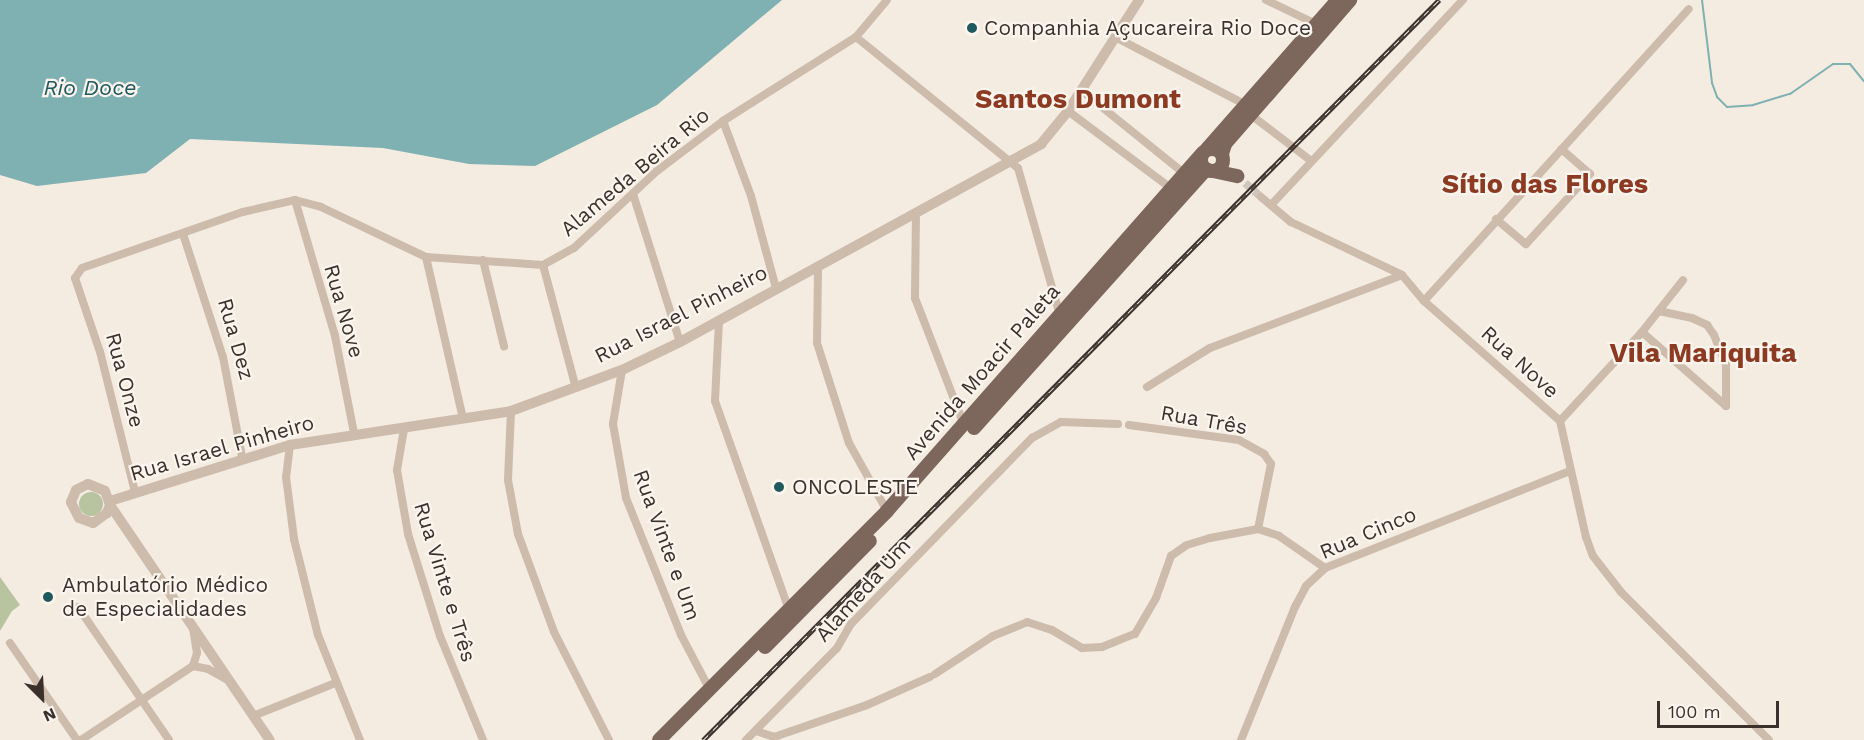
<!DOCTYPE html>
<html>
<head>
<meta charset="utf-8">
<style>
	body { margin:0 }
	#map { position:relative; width:1864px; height:740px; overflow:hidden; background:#f4ebe1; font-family:"Work Sans",sans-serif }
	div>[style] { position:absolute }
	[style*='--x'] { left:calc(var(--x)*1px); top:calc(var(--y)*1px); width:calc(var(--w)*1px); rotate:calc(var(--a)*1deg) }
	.green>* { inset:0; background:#b8c4a0 }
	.round { border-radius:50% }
	.water>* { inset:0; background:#7fb0b2 }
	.stream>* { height:2px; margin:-1px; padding:0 1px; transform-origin:1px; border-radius:1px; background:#7fb0b2 }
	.minor-tunnel>* { height:8px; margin-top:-4px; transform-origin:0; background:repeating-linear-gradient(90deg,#cfc6bd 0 8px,transparent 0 12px) }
	.minor>* { height:8px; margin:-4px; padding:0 4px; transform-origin:4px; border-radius:4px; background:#cdbbac }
	.tertiary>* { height:10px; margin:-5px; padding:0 5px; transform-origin:5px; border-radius:5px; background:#cdbbac }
	.primary>* { height:14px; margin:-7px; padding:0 7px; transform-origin:7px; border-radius:7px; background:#7d675c }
	.primary>.ring { margin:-7px; padding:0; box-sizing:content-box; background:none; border:14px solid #7d675c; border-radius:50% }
	.rail>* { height:4.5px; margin-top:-2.25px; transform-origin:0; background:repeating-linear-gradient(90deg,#fbf5ee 0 7px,#3b302b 0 14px); box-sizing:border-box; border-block:2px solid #3b302b }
	.dots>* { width:16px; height:16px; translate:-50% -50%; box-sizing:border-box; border:3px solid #fbf5ee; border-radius:50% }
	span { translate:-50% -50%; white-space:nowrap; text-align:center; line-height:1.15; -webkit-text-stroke:4.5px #fbf5ee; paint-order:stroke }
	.poi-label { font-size:21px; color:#3b302b }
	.left { translate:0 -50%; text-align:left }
	.street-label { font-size:21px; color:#3b302b }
	.water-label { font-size:22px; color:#1f5a5e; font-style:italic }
	.district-label { font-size:27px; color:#8c3b22; font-weight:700 }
	.north { position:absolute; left:12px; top:668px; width:60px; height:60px; -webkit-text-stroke:4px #fbf5ee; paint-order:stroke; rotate:156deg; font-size:16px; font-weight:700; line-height:24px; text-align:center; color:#3b302b }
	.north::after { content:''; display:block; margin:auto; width:21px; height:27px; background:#3b302b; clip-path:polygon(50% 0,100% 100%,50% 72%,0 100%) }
	.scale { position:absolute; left:1657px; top:701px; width:122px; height:27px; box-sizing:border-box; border:3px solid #3b302b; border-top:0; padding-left:8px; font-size:18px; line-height:21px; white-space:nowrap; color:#3b302b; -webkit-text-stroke:4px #fbf5ee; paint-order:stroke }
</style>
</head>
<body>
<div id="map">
	<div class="green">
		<div class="round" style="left:79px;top:492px;width:24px;height:24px"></div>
		<div style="clip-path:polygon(0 577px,20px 605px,12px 611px,0 631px)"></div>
	</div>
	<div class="water">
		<div style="clip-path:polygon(0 0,782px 0,657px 105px,535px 166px,469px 164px,383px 148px,190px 139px,146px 173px,37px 186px,0 175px)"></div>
	</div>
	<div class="stream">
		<div style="--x:1702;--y:0;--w:84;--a:83.1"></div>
		<div style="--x:1712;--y:83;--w:15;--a:70"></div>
		<div style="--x:1717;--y:97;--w:14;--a:45"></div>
		<div style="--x:1727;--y:107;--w:26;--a:-4"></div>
		<div style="--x:1753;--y:105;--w:39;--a:-17"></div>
		<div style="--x:1790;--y:94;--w:52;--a:-34.9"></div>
		<div style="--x:1833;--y:64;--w:17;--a:0"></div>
		<div style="--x:1850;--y:64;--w:22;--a:51"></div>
	</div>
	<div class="minor-tunnel">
		<div style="--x:1245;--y:183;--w:21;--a:41"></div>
	</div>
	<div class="minor">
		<div style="--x:1266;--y:0;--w:55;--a:25.6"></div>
		<div style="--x:856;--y:37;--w:208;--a:39"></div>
		<div style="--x:1018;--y:168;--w:153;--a:74.1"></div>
		<div style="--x:1115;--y:37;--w:148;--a:27.4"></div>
		<div style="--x:1082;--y:91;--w:132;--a:38.9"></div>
		<div style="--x:1068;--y:111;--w:130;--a:36.9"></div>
		<div style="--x:1251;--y:115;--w:74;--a:37.3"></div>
		<div style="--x:723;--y:121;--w:80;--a:69.5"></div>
		<div style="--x:751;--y:196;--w:95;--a:74.8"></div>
		<div style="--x:633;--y:194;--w:155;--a:72.4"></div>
		<div style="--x:1261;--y:197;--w:39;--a:40"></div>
		<div style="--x:1291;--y:222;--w:123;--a:25.5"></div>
		<div style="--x:1402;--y:275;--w:34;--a:50"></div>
		<div style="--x:1424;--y:301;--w:181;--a:41.4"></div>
		<div style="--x:1560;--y:421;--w:119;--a:77.4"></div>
		<div style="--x:1586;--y:537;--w:20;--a:70"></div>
		<div style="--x:1593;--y:556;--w:46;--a:52.1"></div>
		<div style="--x:1621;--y:592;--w:209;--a:45"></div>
		<div style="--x:295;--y:200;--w:142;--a:73.6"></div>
		<div style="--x:335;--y:336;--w:99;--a:78.9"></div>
		<div style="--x:1271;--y:205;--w:281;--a:-46.9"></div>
		<div style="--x:916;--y:212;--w:86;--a:90.7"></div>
		<div style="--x:915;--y:298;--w:136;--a:68.9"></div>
		<div style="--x:1496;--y:219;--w:39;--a:40"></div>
		<div style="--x:1526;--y:244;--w:95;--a:-47.6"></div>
		<div style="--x:1590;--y:174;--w:38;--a:-139"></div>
		<div style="--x:183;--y:234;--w:129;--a:72"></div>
		<div style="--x:223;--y:357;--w:102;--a:79.2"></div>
		<div style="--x:426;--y:257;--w:166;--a:77.1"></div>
		<div style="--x:483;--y:260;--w:89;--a:76.3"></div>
		<div style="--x:543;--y:265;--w:127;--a:75"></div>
		<div style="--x:818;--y:266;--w:77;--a:90.7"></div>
		<div style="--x:817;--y:343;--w:105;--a:72.3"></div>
		<div style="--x:849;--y:443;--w:78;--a:60.8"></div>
		<div style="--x:1424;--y:301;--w:394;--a:-47.8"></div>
		<div style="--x:1659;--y:311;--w:34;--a:12"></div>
		<div style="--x:1692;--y:318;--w:17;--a:25"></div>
		<div style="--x:1707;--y:325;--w:12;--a:55"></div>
		<div style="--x:1714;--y:335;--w:32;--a:68"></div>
		<div style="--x:1726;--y:365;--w:41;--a:90"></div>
		<div style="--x:719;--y:321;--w:80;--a:92.9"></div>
		<div style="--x:715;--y:401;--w:222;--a:70.5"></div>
		<div style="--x:1642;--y:332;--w:112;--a:41.4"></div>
		<div style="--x:622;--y:370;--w:55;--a:99.5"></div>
		<div style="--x:613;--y:424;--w:75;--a:80"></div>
		<div style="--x:626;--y:498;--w:148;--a:68.1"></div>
		<div style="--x:681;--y:635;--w:62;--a:62.2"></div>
		<div style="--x:1147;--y:387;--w:74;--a:-31.8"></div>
		<div style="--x:1210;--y:348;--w:205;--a:-20.8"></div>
		<div style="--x:511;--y:411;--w:69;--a:92.5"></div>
		<div style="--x:508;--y:480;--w:55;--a:79.5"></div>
		<div style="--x:518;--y:534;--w:104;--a:69.8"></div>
		<div style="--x:554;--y:632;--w:121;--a:63"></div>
		<div style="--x:1560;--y:421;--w:121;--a:-47.3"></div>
		<div style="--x:1642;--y:332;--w:66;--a:-51.7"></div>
		<div style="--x:1129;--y:425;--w:111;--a:7.8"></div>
		<div style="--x:1239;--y:440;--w:29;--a:29"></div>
		<div style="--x:1264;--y:454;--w:12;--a:55"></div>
		<div style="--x:1271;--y:464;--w:66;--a:101.3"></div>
		<div style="--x:404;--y:429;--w:42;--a:99.7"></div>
		<div style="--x:397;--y:470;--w:65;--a:80.2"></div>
		<div style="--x:408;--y:534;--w:107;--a:72.6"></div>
		<div style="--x:440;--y:636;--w:113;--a:67.5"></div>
		<div style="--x:290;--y:445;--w:32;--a:97"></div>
		<div style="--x:286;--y:477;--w:63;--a:82.6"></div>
		<div style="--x:294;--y:539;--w:99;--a:76"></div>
		<div style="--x:318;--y:635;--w:113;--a:68.2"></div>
		<div style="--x:135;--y:492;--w:144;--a:-104"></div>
		<div style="--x:100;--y:352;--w:78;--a:-108.7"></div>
		<div style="--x:75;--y:278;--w:12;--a:-55"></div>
		<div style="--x:82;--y:268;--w:170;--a:-19.2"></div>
		<div style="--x:243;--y:212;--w:53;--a:-13"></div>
		<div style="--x:295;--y:200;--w:27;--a:15"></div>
		<div style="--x:321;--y:207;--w:116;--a:25.5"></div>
		<div style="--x:426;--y:257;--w:117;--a:3.9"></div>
		<div style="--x:543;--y:265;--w:35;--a:-29"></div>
		<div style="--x:574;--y:248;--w:113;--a:-42.9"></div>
		<div style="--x:657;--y:171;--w:83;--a:-37.1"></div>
		<div style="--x:723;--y:121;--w:157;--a:-32.3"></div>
		<div style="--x:856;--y:37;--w:48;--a:-50"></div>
		<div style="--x:78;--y:607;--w:161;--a:55.6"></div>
		<div style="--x:10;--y:643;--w:118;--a:55.4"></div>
		<div style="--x:193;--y:666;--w:15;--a:11"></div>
		<div style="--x:208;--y:669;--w:23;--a:29"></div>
		<div style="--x:935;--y:674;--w:69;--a:-33.2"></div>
		<div style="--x:993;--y:636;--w:37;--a:-22"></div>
		<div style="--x:1027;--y:622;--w:26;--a:18"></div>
		<div style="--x:1052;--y:630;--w:35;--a:31"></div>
		<div style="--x:1082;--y:648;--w:20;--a:-3"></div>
		<div style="--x:1102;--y:647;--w:35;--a:-22"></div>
		<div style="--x:1135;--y:634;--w:42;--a:-59.7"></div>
		<div style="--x:1156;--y:598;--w:45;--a:-70.3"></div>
		<div style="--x:1171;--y:556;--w:19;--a:-35"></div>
		<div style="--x:1187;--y:545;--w:24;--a:-17"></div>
		<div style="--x:1210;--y:538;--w:49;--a:-10.6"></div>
		<div style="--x:1258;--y:529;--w:22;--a:18"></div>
		<div style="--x:1279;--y:536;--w:56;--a:34.8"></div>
		<div style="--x:253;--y:716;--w:88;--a:-21.9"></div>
		<div style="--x:756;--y:731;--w:19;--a:18"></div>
		<div style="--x:774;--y:737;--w:98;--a:-19"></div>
		<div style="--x:867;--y:705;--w:69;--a:-24"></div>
		<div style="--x:81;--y:740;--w:134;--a:-33.5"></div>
		<div style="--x:193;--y:666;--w:14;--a:-73"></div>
		<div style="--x:197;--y:653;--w:24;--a:-99"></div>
		<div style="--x:746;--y:740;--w:129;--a:-45.3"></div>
		<div style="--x:837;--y:648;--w:28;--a:-60"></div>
		<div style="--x:851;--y:624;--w:260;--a:-45.8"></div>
		<div style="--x:1032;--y:438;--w:33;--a:-29"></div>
		<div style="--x:1061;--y:422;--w:57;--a:2"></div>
		<div style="--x:1241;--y:740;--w:144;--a:-67.9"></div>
		<div style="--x:1295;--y:607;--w:24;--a:-62"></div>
		<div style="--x:1306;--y:586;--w:26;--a:-43"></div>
		<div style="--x:1325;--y:568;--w:264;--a:-21.6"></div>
	</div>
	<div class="tertiary">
		<div style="--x:110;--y:501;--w:189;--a:-17.3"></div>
		<div style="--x:290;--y:445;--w:224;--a:-8.7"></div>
		<div style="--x:511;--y:411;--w:118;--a:-20.3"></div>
		<div style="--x:622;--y:370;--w:64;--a:-25.8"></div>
		<div style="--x:680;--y:342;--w:412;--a:-28.7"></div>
		<div style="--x:1041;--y:144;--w:43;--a:-50.7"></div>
		<div style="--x:1068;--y:111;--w:132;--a:-57.4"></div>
		<div style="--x:110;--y:505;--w:9;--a:111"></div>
		<div style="--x:107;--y:513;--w:17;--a:144"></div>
		<div style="--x:93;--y:523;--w:15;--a:-160"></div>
		<div style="--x:79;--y:518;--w:18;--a:-117"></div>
		<div style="--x:71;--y:502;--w:13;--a:-67"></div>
		<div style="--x:76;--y:490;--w:13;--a:-27"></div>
		<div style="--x:88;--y:484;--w:18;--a:22"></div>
		<div style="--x:105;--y:491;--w:15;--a:70"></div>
		<div style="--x:110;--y:505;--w:284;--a:55.8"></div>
	</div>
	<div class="primary">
		<div class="ring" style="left:1201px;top:149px;width:8px;height:8px"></div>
		<div style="--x:1205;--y:151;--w:198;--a:-48.7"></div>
		<div style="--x:1222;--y:154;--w:10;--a:-73"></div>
		<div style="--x:1225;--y:144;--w:191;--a:-49"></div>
		<div style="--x:1213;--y:171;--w:25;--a:12"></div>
		<div style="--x:974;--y:428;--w:348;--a:-48.1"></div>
		<div style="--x:765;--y:647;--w:149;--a:-45.3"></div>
		<div style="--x:659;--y:740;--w:323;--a:-45.1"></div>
		<div style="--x:887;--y:511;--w:478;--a:-48.6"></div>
	</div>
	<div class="rail">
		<div style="--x:703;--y:740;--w:1044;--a:-45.16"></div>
	</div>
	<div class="dots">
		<div style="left:972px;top:28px;background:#1f5a5e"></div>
		<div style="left:779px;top:487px;background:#1f5a5e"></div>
		<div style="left:48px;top:597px;background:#1f5a5e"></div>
	</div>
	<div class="poi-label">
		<span class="left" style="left:984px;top:28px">Companhia Açucareira Rio Doce</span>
		<span class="left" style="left:792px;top:487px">ONCOLESTE</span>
		<span class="left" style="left:62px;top:597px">Ambulatório Médico<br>de Especialidades</span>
	</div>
	<div class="street-label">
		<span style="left:635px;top:172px;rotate:-40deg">Alameda Beira Rio</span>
		<span style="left:344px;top:311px;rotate:74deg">Rua Nove</span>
		<span style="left:681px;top:314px;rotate:-27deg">Rua Israel Pinheiro</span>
		<span style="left:236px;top:339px;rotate:74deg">Rua Dez</span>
		<span style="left:1520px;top:362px;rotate:42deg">Rua Nove</span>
		<span style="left:982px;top:372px;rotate:-49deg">Avenida Moacir Paleta</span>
		<span style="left:125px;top:380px;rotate:75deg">Rua Onze</span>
		<span style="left:1204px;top:420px;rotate:10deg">Rua Três</span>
		<span style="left:222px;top:448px;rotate:-16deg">Rua Israel Pinheiro</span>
		<span style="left:1368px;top:533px;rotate:-23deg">Rua Cinco</span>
		<span style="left:667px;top:545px;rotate:70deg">Rua Vinte e Um</span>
		<span style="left:445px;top:582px;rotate:73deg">Rua Vinte e Três</span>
		<span style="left:863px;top:590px;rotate:-48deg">Alameda Um</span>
	</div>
	<div class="water-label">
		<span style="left:90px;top:88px">Rio Doce</span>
	</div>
	<div class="district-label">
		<span style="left:1078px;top:100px">Santos Dumont</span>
		<span style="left:1545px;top:185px">Sítio das Flores</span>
		<span style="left:1703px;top:354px">Vila Mariquita</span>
	</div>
	<div class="north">N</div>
	<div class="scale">100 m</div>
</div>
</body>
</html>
